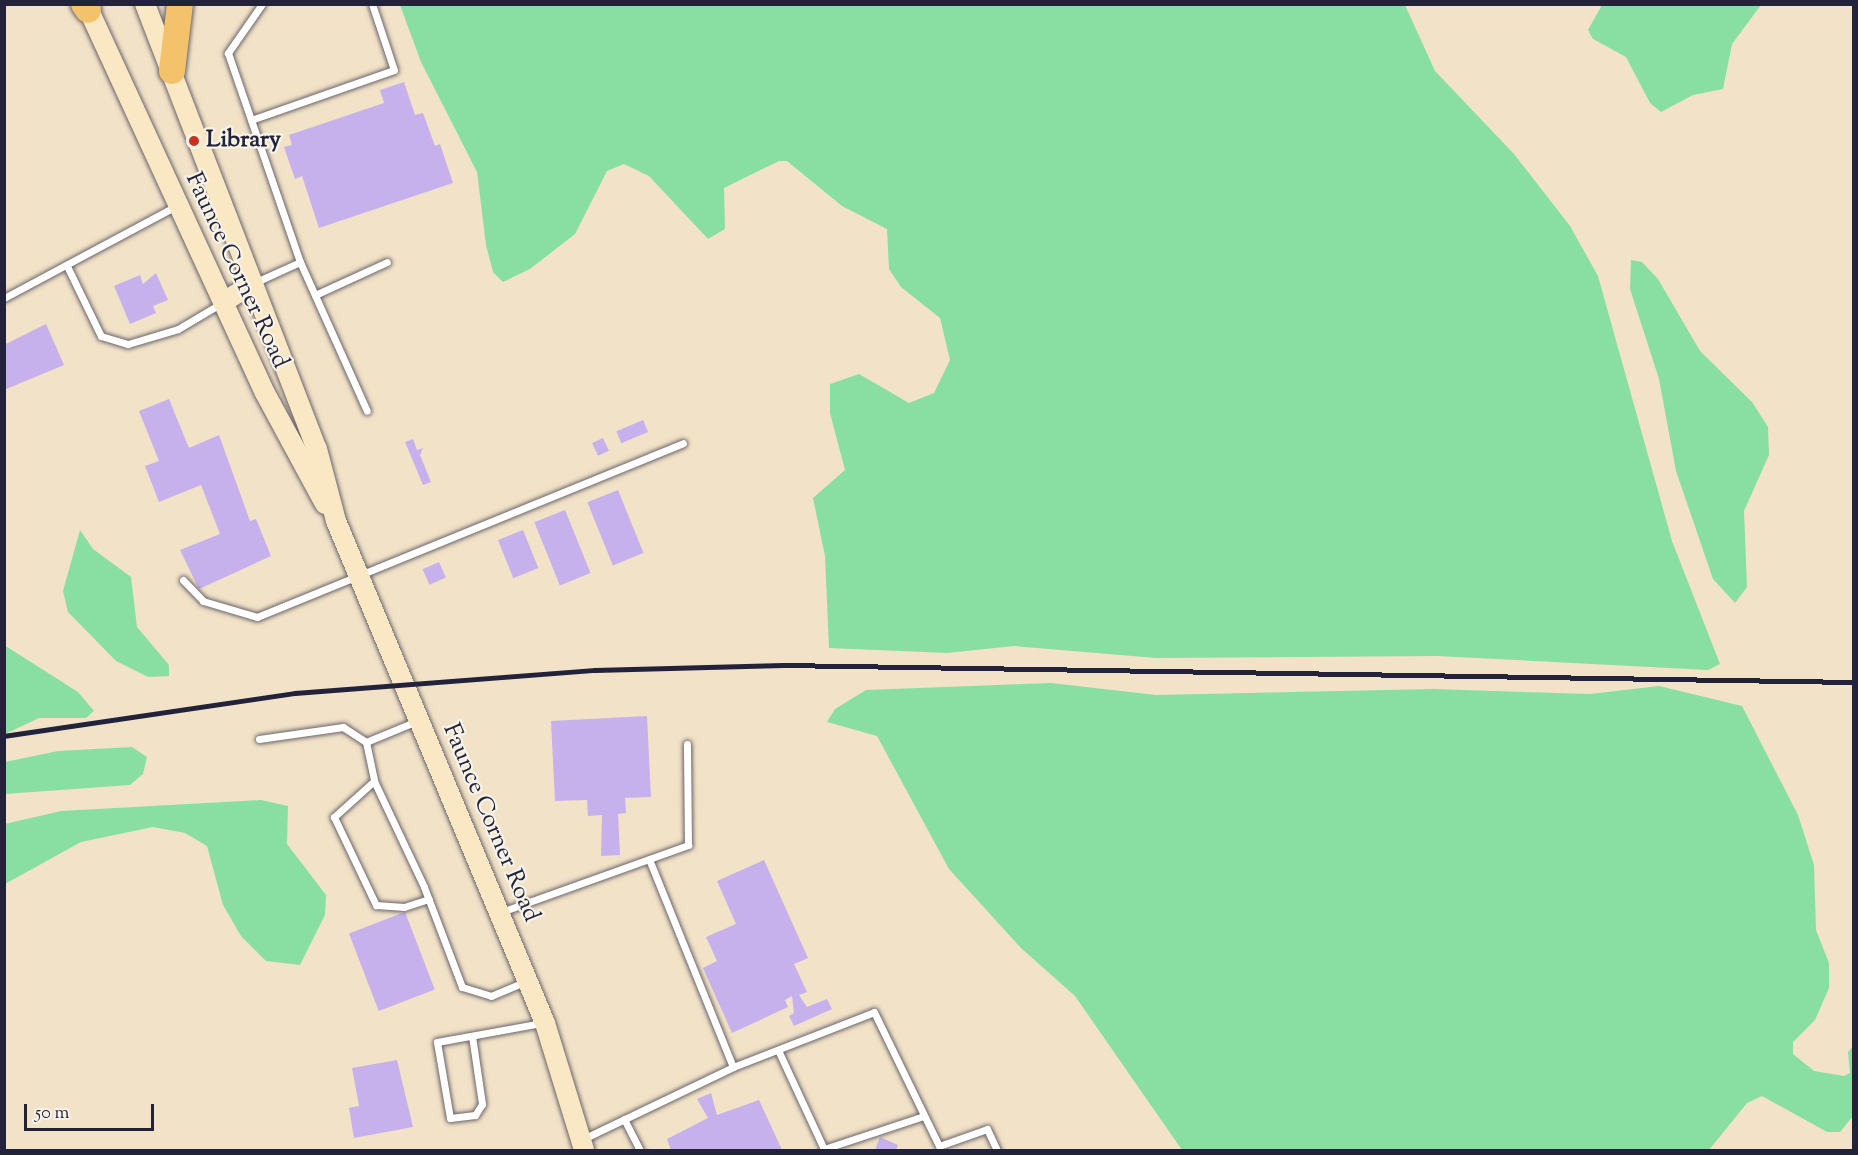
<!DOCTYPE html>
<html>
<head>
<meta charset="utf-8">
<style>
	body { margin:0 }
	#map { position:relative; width:1858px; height:1155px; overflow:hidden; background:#f2e2c7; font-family:"Sorts Mill Goudy",serif }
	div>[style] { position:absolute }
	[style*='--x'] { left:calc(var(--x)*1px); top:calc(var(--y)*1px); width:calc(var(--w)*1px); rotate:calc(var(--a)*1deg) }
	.green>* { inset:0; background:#89dfa2 }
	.building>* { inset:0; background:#c6b1ed; transform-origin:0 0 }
	.roads { filter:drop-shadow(0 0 2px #6b656c) drop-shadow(0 0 2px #6b656c) }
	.service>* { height:7px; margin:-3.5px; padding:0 3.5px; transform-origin:3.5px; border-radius:3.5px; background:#fff }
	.secondary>* { height:20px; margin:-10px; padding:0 10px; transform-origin:10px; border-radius:10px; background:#fae7c3 }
	.motorway>* { height:26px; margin:-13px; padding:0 13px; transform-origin:13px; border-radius:13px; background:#f3c26a }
	.rail>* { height:4.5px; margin:-2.25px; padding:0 2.25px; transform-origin:2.25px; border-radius:2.25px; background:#22223b }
	.dots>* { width:16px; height:16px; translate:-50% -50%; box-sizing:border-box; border:3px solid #f7f3e8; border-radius:50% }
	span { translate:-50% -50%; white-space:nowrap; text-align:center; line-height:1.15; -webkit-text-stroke:4.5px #f7f3e8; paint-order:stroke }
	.poi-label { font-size:24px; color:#22223b; font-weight:700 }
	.left { translate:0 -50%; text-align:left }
	.street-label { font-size:24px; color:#22223b }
	.frame { position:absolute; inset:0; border:6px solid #22223b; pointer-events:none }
	.scale { position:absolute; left:24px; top:1104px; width:130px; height:27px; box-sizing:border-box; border:3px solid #22223b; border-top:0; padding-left:8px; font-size:18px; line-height:21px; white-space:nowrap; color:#22223b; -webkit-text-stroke:4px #f7f3e8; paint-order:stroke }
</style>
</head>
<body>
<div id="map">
	<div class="green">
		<div style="clip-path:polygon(400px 5px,1405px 5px,1435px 71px,1514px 154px,1570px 226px,1598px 276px,1672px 541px,1720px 664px,1708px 670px,1437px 656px,1156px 658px,1014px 646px,947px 653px,829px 648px,825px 556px,813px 498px,845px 470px,830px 413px,830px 384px,859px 374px,909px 403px,934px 393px,950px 360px,940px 318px,901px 287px,889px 269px,887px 229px,842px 206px,787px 161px,779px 161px,724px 188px,725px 229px,708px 239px,649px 176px,624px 164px,607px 171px,575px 234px,530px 269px,503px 282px,493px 272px,486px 245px,477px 172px,421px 62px)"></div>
		<div style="clip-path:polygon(1602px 5px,1602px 4px,1761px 5px,1732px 44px,1723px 89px,1693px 95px,1661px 112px,1650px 103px,1626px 57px,1593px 39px,1588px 30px)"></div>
		<div style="clip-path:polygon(1631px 260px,1642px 262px,1658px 279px,1700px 351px,1752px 402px,1768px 427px,1769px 455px,1744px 511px,1747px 587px,1735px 603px,1713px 579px,1676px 471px,1659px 379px,1630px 289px)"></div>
		<div style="clip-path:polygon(80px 530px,93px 549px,131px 577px,137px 627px,169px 665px,169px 676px,148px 677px,116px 661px,68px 612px,63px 591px)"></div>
		<div style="clip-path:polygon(4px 645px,78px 692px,94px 711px,86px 718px,39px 718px,5px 734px)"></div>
		<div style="clip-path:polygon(1051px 683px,1156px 695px,1433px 689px,1590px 694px,1659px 686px,1742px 706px,1798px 815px,1814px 865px,1816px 930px,1829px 963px,1829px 988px,1815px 1020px,1793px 1042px,1793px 1054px,1814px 1071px,1844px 1076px,1850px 1073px,1848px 1052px,1853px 1046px,1853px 1116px,1840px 1132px,1827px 1132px,1762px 1096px,1747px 1103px,1709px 1150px,1182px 1150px,1075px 996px,1021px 948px,949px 869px,877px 736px,827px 722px,835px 709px,866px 690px)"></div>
		<div style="clip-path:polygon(132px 747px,147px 757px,143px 774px,130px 785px,5px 794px,5px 762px,58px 751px)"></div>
		<div style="clip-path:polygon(261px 800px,288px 806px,287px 844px,326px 895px,325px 915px,300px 965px,266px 961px,241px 936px,223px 905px,207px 846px,185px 833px,153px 827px,81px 842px,5px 884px,5px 824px,61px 811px)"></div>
	</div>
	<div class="building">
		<div style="clip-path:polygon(404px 82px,415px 115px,423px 113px,435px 146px,440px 144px,453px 183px,319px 228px,302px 176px,295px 179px,284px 147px,292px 145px,289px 135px,384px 103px,380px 90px)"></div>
		<div style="clip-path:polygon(156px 273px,168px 300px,153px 306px,156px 313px,130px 324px,114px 286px,140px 275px,143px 284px)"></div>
		<div style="clip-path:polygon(46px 324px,64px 365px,4px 390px,4px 345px)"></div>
		<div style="clip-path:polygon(169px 399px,189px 448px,219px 435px,250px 521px,256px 519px,271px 556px,199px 589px,180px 550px,220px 534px,201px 485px,159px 502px,145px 466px,159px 461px,139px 411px)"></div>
		<div style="left:643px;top:420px;width:13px;height:29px;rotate:67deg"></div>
		<div style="left:603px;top:438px;width:14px;height:12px;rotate:65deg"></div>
		<div style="clip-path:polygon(413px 439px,417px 450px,423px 448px,420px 455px,431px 482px,423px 485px,405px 442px)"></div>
		<div style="left:618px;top:490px;width:68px;height:33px;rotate:68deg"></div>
		<div style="left:565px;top:510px;width:68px;height:33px;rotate:68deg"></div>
		<div style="left:523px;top:530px;width:41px;height:27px;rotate:68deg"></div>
		<div style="left:439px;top:562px;width:17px;height:18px;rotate:66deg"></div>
		<div style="clip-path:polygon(647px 716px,651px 797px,625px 798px,626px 813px,618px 814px,620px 855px,601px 856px,602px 815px,588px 816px,587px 800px,555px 801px,551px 721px)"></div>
		<div style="clip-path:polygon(764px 860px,808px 958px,794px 964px,807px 992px,799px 995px,807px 1007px,827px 999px,832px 1009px,794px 1026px,789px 1016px,794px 1013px,792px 996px,785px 1000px,788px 1007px,732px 1033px,703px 968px,717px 961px,706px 937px,736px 924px,717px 881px)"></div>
		<div style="left:405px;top:912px;width:83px;height:60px;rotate:69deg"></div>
		<div style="clip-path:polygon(397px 1060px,413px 1127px,354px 1138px,349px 1108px,359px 1106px,352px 1068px)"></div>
		<div style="clip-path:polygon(711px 1093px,717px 1115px,759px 1100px,782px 1150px,671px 1150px,667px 1139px,708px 1118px,697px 1099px)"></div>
		<div style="clip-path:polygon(880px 1137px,898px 1145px,896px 1150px,875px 1150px)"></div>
	</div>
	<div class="roads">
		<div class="service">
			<div style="--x:262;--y:4;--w:60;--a:124.8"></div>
			<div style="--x:228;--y:53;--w:221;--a:71"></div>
			<div style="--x:300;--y:262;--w:163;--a:65.8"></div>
			<div style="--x:251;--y:120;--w:151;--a:-19.3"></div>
			<div style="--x:394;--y:70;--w:70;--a:-108.4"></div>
			<div style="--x:67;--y:266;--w:78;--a:64.1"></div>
			<div style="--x:101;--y:336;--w:28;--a:17"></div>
			<div style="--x:128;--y:344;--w:52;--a:-16.7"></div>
			<div style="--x:178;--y:329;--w:49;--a:-30.8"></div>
			<div style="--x:256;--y:282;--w:48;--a:-24.4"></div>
			<div style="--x:315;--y:295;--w:79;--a:-24.6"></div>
			<div style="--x:4;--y:298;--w:197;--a:-28.1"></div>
			<div style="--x:183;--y:580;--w:29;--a:46"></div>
			<div style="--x:203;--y:601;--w:56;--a:16.5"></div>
			<div style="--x:257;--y:617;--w:460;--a:-22.2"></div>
			<div style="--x:259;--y:739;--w:85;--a:-8.1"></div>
			<div style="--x:343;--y:727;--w:27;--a:33"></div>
			<div style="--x:366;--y:742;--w:55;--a:-22.4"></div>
			<div style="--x:366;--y:742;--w:40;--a:78"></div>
			<div style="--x:374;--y:781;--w:117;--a:64.7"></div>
			<div style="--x:424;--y:887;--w:107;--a:69.2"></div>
			<div style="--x:462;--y:987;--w:30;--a:17"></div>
			<div style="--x:491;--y:996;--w:36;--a:-23"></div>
			<div style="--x:374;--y:781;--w:54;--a:138"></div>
			<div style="--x:334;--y:817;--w:98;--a:64.5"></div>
			<div style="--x:376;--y:905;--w:28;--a:4"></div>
			<div style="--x:404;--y:907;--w:26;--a:-18"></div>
			<div style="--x:501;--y:912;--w:199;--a:-19.7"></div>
			<div style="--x:688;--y:845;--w:101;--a:-90.6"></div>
			<div style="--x:472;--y:1036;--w:69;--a:81.6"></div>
			<div style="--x:482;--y:1104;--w:13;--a:122"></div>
			<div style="--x:475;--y:1115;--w:25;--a:173"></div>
			<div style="--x:450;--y:1118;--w:77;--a:-99.7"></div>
			<div style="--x:437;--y:1042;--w:107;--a:-10.3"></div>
			<div style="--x:778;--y:1050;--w:109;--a:65.1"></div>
			<div style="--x:824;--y:1149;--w:105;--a:-18.3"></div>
			<div style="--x:733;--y:1067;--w:151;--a:-21.3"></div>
			<div style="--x:874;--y:1012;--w:149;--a:64.1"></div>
			<div style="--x:939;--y:1146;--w:51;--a:-19.5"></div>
			<div style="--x:987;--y:1129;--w:23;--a:65"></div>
			<div style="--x:624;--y:1119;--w:35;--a:63"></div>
			<div style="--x:583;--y:1139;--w:166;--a:-25.6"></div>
			<div style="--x:733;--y:1067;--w:224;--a:-112"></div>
		</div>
		<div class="secondary">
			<div style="--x:86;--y:4;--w:428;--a:65.3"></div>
			<div style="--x:265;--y:393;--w:126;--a:61.6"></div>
			<div style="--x:145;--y:4;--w:477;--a:68.9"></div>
			<div style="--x:317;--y:449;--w:74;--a:75.2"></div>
			<div style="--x:336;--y:521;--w:544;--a:67.4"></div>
			<div style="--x:545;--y:1023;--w:133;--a:72.9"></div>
			<div style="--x:223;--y:302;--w:35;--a:-31"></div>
		</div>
		<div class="motorway">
			<div style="--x:84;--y:4;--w:7;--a:56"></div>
			<div style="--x:172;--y:71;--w:67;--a:-83.2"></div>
		</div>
	</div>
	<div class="rail">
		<div style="--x:4;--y:736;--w:294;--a:-8.4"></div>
		<div style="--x:295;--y:693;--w:301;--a:-4.4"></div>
		<div style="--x:595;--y:670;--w:188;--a:-1.5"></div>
		<div style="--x:783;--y:665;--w:1071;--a:0.91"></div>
	</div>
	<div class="dots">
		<div style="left:194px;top:141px;background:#c8321e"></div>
	</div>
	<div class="poi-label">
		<span class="left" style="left:206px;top:141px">Library</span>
	</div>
	<div class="street-label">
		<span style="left:236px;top:271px;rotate:65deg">Faunce Corner Road</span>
		<span style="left:490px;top:823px;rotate:67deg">Faunce Corner Road</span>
	</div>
	<div class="frame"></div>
	<div class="scale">50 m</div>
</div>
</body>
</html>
